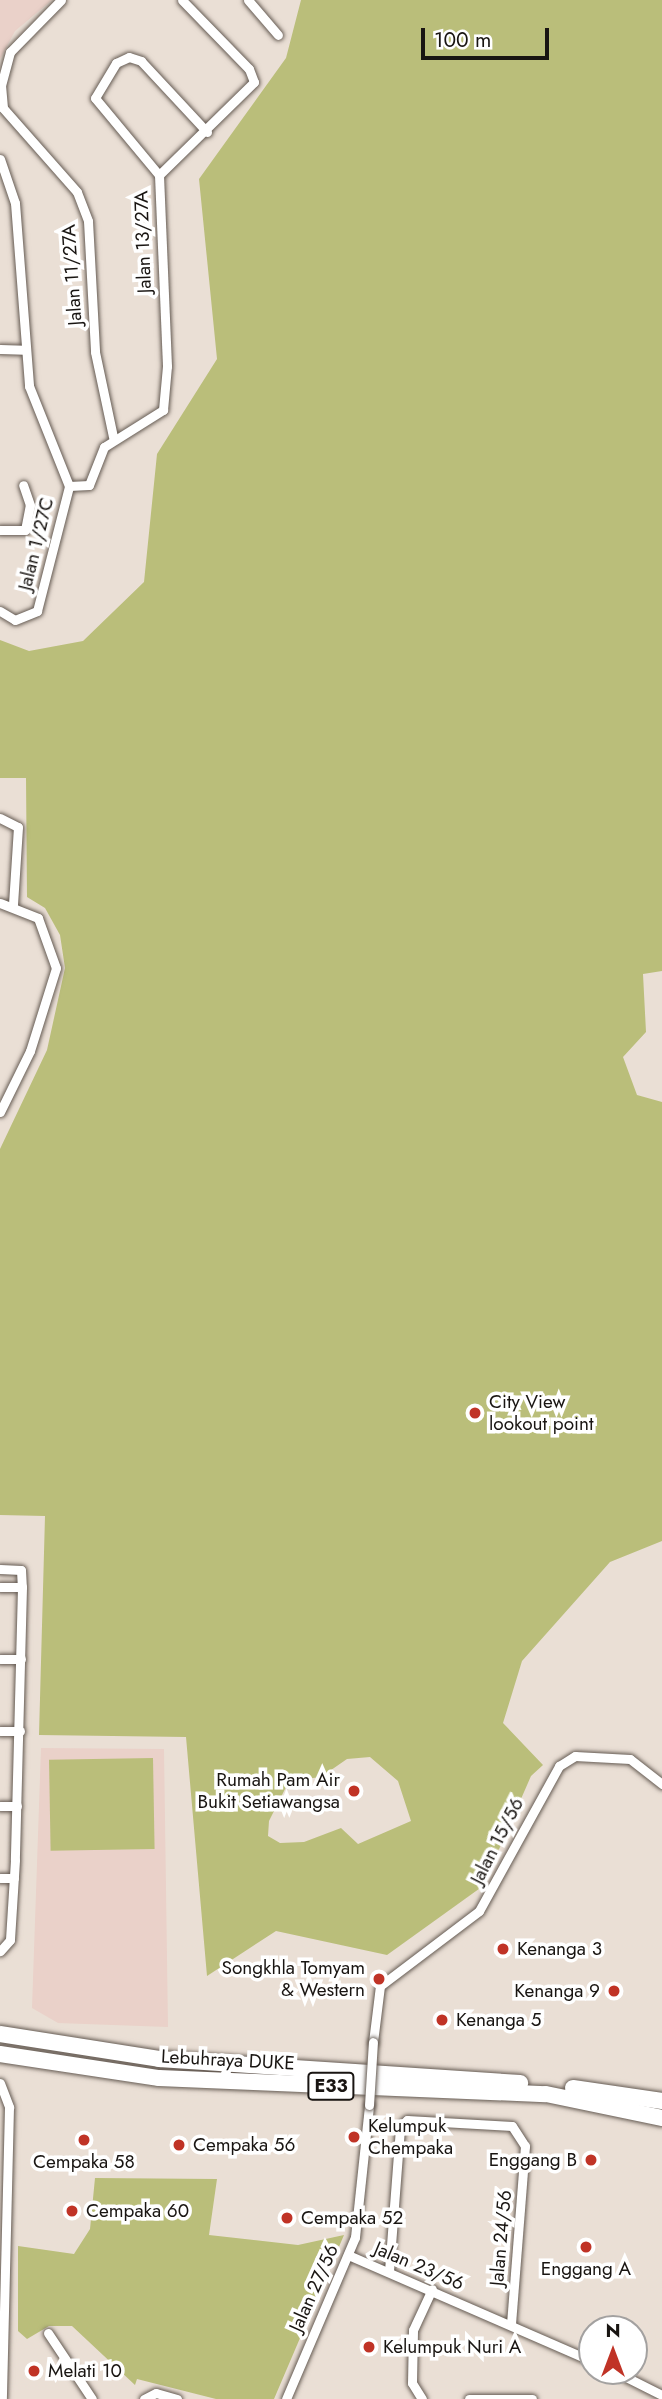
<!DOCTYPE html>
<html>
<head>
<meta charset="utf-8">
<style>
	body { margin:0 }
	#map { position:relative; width:662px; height:2399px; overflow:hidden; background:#eadfd5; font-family:Jost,sans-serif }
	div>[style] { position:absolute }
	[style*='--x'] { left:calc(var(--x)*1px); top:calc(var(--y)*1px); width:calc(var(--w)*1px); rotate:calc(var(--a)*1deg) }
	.education>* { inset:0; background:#ead1c9 }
	.green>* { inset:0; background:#babe7a; transform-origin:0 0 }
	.roads { filter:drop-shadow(0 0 2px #655b53) drop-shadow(0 0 2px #655b53) }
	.minor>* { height:9px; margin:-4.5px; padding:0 4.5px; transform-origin:4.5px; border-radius:4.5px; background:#fff }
	.motorway>* { height:16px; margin:-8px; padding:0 8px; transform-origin:8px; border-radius:8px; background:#fff }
	.bridges { filter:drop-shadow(0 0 2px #655b53) drop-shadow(0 0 2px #655b53) }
	.minor-bridge>* { height:9px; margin:-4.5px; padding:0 4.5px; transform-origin:4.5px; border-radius:4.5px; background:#fff }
	.dots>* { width:19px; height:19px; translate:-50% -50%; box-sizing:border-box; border:4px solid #fff; border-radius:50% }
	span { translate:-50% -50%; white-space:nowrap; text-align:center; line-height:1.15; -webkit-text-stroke:7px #fff; paint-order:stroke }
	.shield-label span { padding:2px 5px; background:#fff; border:2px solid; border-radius:5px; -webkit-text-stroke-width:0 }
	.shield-label { font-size:18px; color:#191512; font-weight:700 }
	.street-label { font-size:19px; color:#191512 }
	.poi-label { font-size:19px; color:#191512 }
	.left { translate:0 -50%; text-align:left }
	.right { translate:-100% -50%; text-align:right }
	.north { position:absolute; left:578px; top:2315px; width:70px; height:70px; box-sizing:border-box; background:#fff; border:2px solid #a3a1a0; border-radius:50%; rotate:0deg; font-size:19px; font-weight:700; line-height:28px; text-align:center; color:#191512 }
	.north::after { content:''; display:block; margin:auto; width:24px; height:32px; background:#c03326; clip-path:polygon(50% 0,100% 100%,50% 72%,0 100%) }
	.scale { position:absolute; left:421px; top:28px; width:128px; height:32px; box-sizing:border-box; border:4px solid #191512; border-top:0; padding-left:9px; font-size:21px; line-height:24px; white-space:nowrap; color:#191512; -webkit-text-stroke:5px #fff; paint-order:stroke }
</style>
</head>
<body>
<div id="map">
	<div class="education">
		<div style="clip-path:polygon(0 0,52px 0,15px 31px,0 59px)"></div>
		<div style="clip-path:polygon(41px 1748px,164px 1749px,168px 2027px,58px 2023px,32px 2008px)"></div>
	</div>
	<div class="green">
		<div style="clip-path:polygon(evenodd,301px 0,662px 0,662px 971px,643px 974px,646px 1032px,623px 1057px,637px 1095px,662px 1102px,662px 1541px,610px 1562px,522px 1661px,503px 1723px,543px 1765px,531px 1776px,483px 1886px,387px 1955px,276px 1931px,207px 1976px,186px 1737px,39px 1735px,45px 1516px,0 1515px,0 1149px,47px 1050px,65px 968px,60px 935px,45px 908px,27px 897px,26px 778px,0 778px,0 640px,29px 651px,83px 641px,144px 582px,157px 454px,217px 359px,199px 179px,286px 58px,301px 0,370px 1757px,398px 1781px,411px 1821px,358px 1844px,341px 1828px,304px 1842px,280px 1843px,268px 1836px,269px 1821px,289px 1781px,321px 1777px,347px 1759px,370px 1757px)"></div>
		<div style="left:153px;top:1758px;width:91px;height:104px;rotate:89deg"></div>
		<div style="clip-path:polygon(95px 2178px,217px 2179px,209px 2235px,298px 2245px,344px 2235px,274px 2399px,216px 2399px,137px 2379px,135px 2385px,72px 2326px,49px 2326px,27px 2339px,18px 2331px,18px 2246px,74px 2254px,90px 2229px)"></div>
	</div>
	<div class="roads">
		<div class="minor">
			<div style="--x:61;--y:0;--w:73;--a:134.4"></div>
			<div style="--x:10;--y:52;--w:34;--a:105"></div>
			<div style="--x:1;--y:85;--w:23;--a:85"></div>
			<div style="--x:3;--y:108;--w:112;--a:48.6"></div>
			<div style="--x:77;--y:192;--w:31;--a:69"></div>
			<div style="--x:88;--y:221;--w:131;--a:86.9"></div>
			<div style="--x:95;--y:352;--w:87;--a:78"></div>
			<div style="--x:248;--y:0;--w:46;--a:49.4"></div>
			<div style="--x:0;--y:159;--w:46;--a:71.2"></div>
			<div style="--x:15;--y:203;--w:184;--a:85.6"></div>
			<div style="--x:29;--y:386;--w:108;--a:68.2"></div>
			<div style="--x:159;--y:175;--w:100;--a:-129.7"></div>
			<div style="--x:95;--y:98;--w:41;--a:-59"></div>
			<div style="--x:116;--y:63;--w:14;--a:-25"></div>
			<div style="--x:129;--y:57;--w:13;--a:18"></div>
			<div style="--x:141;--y:61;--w:97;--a:47.1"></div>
			<div style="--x:0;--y:349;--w:24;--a:2"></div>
			<div style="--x:69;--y:486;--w:20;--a:-3"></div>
			<div style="--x:89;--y:485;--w:41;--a:-68.5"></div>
			<div style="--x:104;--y:447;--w:70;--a:-32.1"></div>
			<div style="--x:163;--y:410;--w:44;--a:-84.8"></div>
			<div style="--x:167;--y:366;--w:191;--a:-92.4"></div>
			<div style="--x:159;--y:175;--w:133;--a:-44.4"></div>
			<div style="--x:254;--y:82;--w:14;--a:-111"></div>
			<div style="--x:249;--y:69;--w:96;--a:-134.2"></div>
			<div style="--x:0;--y:530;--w:25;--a:0"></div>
			<div style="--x:25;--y:530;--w:25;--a:-79"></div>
			<div style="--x:30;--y:505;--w:21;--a:-109"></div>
			<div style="--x:0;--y:611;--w:17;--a:31"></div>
			<div style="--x:15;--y:620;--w:24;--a:-22"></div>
			<div style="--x:37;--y:611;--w:129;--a:-75.6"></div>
			<div style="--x:0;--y:818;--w:20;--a:27"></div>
			<div style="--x:18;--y:827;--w:78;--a:93.7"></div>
			<div style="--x:0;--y:903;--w:41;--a:21.5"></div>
			<div style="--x:38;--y:918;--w:53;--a:70.2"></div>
			<div style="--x:56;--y:968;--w:87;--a:107.4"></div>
			<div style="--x:30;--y:1051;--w:68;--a:116.2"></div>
			<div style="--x:0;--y:1569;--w:21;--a:3"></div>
			<div style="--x:21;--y:1570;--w:17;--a:87"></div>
			<div style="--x:22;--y:1587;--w:273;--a:91.5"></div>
			<div style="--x:15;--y:1860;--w:80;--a:93.6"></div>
			<div style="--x:10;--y:1940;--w:15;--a:132"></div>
			<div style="--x:0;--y:1587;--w:22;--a:0"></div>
			<div style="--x:0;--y:1659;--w:21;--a:0"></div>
			<div style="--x:0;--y:1731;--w:20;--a:0"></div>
			<div style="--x:0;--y:1806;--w:17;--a:0"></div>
			<div style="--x:0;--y:1878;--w:14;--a:0"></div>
			<div style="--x:373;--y:2042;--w:56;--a:-82.9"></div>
			<div style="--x:380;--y:1986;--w:124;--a:-37.1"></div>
			<div style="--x:479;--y:1911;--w:166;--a:-61.1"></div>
			<div style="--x:559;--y:1766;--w:19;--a:-32"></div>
			<div style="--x:575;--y:1756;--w:55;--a:3.1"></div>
			<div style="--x:630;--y:1759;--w:41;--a:38"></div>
			<div style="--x:0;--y:2083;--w:26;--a:69"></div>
			<div style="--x:9;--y:2107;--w:292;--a:91.4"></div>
			<div style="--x:348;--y:2255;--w:266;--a:23.5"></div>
			<div style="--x:389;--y:2271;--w:144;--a:-85.6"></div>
			<div style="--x:400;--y:2127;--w:10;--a:-45"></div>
			<div style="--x:407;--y:2120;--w:105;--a:3.3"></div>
			<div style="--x:512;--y:2126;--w:24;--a:57"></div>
			<div style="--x:525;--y:2146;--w:179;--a:94.5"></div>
			<div style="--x:48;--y:2333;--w:79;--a:56.3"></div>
			<div style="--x:614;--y:2371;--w:54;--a:26.6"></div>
			<div style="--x:144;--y:2399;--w:13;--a:-27"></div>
			<div style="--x:156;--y:2393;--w:22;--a:16"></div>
			<div style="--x:286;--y:2399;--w:176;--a:-66.9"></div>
			<div style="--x:355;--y:2237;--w:133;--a:-83.9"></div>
			<div style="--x:422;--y:2399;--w:19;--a:-122"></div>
			<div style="--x:412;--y:2383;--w:53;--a:-88.9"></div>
			<div style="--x:413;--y:2330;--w:45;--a:-65.1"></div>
			<div style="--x:469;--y:2399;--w:63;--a:0"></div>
		</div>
		<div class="motorway">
			<div style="--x:0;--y:2034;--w:161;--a:8.9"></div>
			<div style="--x:159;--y:2059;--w:362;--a:3.8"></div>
			<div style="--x:0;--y:2054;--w:161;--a:8.6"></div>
			<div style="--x:159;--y:2078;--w:387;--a:2.4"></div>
			<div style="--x:546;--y:2094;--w:118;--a:11.7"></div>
			<div style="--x:573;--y:2088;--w:90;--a:8.3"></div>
		</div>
	</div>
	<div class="bridges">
		<div class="minor-bridge">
			<div style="--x:369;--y:2105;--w:63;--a:-86.4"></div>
		</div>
	</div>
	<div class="dots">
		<div style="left:475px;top:1413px;background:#c03326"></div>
		<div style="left:354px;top:1791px;background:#c03326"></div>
		<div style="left:503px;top:1949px;background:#c03326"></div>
		<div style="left:379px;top:1979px;background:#c03326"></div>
		<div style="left:614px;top:1991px;background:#c03326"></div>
		<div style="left:442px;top:2020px;background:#c03326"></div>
		<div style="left:354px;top:2137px;background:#c03326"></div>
		<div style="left:84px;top:2140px;background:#c03326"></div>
		<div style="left:179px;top:2145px;background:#c03326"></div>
		<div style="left:591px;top:2160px;background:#c03326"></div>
		<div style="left:72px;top:2211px;background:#c03326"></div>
		<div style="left:287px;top:2218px;background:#c03326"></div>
		<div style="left:586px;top:2247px;background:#c03326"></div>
		<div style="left:369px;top:2347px;background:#c03326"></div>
		<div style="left:34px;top:2371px;background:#c03326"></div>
	</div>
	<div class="shield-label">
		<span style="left:331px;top:2086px">E33</span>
	</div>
	<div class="street-label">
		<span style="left:143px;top:242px;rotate:-92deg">Jalan 13/27A</span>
		<span style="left:72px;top:275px;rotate:-94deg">Jalan 11/27A</span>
		<span style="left:36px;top:544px;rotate:-76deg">Jalan 1/27C</span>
		<span style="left:497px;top:1841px;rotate:-63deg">Jalan 15/56</span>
		<span style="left:228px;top:2060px;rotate:3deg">Lebuhraya DUKE</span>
		<span style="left:501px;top:2238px;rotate:-85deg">Jalan 24/56</span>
		<span style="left:419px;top:2266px;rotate:23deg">Jalan 23/56</span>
		<span style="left:314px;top:2288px;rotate:-66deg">Jalan 27/56</span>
	</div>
	<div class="poi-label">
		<span class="left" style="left:489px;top:1413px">City View<br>lookout point</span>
		<span class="right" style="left:340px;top:1791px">Rumah Pam Air<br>Bukit Setiawangsa</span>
		<span class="left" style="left:517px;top:1949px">Kenanga 3</span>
		<span class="right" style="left:365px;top:1979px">Songkhla Tomyam<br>&amp; Western</span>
		<span class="right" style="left:600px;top:1991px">Kenanga 9</span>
		<span class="left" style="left:456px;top:2020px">Kenanga 5</span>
		<span class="left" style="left:368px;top:2137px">Kelumpuk<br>Chempaka</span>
		<span class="left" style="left:193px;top:2145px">Cempaka 56</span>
		<span class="right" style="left:577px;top:2160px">Enggang B</span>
		<span style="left:84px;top:2162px">Cempaka 58</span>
		<span class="left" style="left:86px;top:2211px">Cempaka 60</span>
		<span class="left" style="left:301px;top:2218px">Cempaka 52</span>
		<span style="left:586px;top:2269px">Enggang A</span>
		<span class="left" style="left:383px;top:2347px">Kelumpuk Nuri A</span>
		<span class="left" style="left:48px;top:2371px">Melati 10</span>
	</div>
	<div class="north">N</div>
	<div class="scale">100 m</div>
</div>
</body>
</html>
